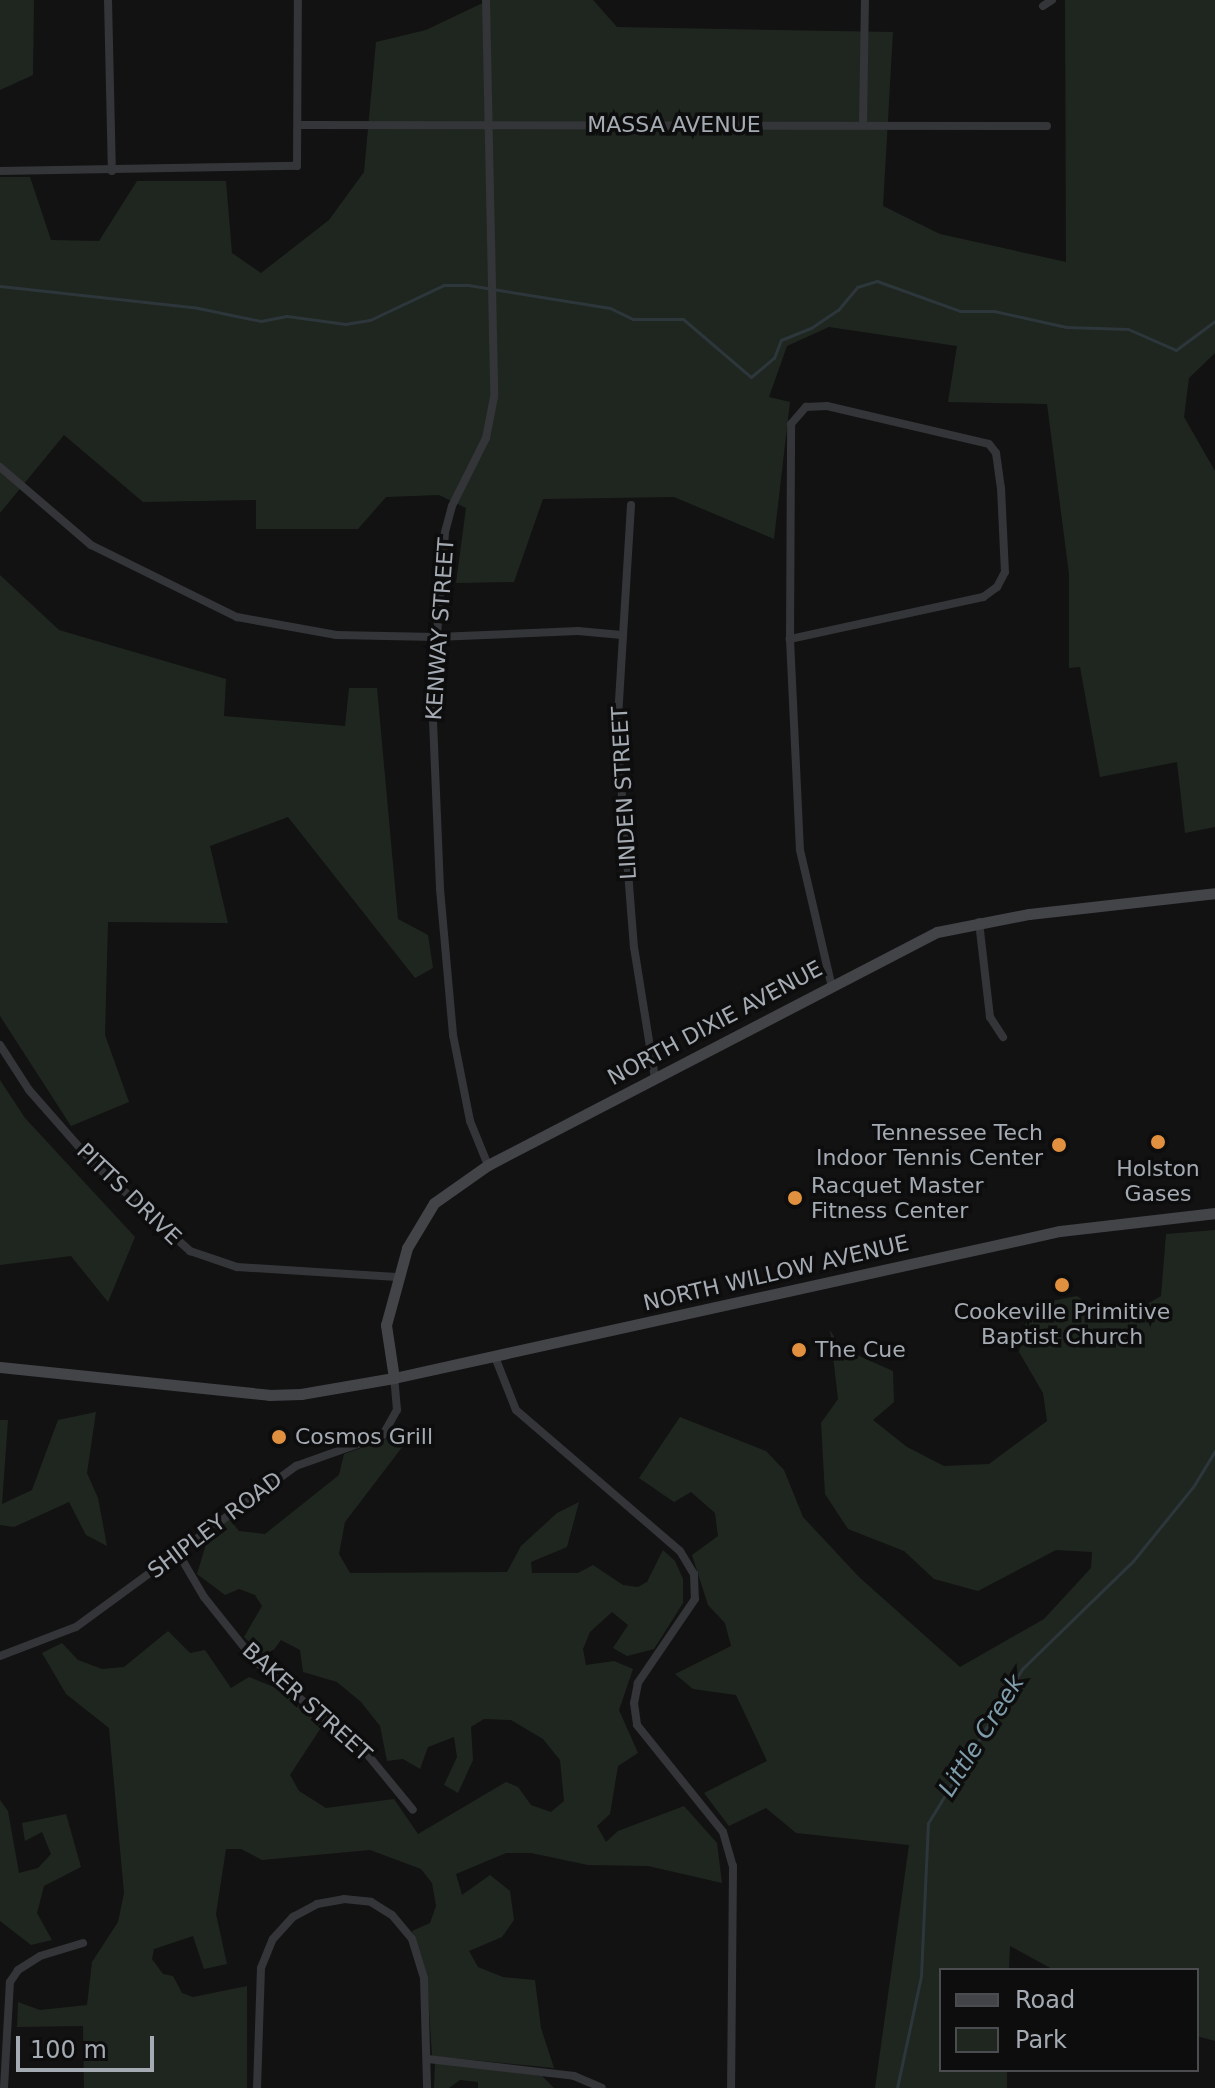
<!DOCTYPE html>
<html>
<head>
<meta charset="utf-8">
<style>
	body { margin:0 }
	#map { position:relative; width:1215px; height:2088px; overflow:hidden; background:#121213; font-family:"DejaVu Sans",sans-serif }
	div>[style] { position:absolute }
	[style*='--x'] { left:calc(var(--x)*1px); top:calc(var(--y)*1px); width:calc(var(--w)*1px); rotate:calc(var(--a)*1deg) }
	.green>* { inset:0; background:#1f261f }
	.stream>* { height:3px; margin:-1.5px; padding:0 1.5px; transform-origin:1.5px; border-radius:1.5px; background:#2d363b }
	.street>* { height:8px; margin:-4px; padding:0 4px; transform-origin:4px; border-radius:4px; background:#333538 }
	.secondary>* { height:11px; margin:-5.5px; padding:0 5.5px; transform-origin:5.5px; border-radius:5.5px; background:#424448 }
	.dots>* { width:22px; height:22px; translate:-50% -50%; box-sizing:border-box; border:4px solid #0d0d0e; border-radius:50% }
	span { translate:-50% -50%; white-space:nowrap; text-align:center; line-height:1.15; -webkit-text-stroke:7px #0d0d0e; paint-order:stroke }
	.street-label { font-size:22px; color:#a5abb3 }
	.poi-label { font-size:22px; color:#a5abb3 }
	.right { translate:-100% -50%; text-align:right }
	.left { translate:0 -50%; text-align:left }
	.water-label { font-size:24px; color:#7f9dab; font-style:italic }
	.legend { position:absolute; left:939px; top:1968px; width:260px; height:104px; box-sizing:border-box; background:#0d0d0e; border:2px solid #4a4c50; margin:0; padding:10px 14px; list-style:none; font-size:24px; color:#a5abb3 }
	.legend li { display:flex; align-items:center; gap:16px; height:40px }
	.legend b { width:40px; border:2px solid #4a4c50 }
	.scale { position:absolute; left:16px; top:2036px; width:138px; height:36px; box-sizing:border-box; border:4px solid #a5abb3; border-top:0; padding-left:10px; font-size:24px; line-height:28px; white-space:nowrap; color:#a5abb3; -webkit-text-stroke:6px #0d0d0e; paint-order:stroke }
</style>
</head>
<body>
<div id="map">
	<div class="green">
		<div style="clip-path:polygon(0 0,34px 0,33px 75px,0 90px)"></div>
		<div style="clip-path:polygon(489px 0,593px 0,617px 27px,893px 32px,883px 206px,940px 234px,1066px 262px,1065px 0,1215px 0,1215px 353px,1189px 378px,1184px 417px,1215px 471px,1215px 827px,1185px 833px,1177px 762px,1100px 777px,1080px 667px,1069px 668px,1069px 574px,1047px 404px,948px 402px,957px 346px,829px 327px,787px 346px,769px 397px,790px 402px,774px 539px,674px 497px,543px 499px,514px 582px,456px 583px,466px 508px,439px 495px,386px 497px,358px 529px,256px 529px,256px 500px,143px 502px,64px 435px,0 513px,0 177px,30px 177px,51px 240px,99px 241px,137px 181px,226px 181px,232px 253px,261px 273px,329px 220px,364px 172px,376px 42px,426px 30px)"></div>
		<div style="clip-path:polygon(0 575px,59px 630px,226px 679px,224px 716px,345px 726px,349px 688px,377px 688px,398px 919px,428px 935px,433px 968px,415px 978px,288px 817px,210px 846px,228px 923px,108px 922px,105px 1035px,129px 1102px,71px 1126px,0 1016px)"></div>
		<div style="clip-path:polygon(0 1080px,25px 1118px,135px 1237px,108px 1302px,71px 1256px,0 1265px)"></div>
		<div style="clip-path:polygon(1215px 1230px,1215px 2041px,1197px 2036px,1197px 1970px,1054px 1970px,1010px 1946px,1009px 1970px,941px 1970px,941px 2070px,1007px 2070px,1007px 2088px,875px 2088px,909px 1845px,796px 1833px,766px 1808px,729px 1826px,704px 1793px,767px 1761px,736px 1695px,693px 1689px,675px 1674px,731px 1646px,725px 1623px,708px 1605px,692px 1555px,718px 1536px,715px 1513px,691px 1492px,674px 1502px,639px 1478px,680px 1417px,766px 1451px,784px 1470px,803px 1517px,859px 1577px,960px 1667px,1044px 1619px,1091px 1568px,1092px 1552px,1056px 1550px,978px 1591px,934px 1579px,904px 1551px,848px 1529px,825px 1494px,821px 1423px,838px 1399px,830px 1330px,841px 1348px,893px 1371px,894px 1402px,873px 1420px,907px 1447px,944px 1466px,989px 1464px,1047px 1421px,1043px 1393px,1019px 1352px,1030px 1305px,1077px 1296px,1094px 1308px,1132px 1313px,1161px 1296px,1166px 1234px)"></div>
		<div style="clip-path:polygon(96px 1412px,87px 1473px,98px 1498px,107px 1546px,86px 1535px,69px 1502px,14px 1527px,0 1525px,0 1420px,8px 1420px,2px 1504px,32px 1490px,58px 1420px)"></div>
		<div style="clip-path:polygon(394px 1436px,403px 1446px,345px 1522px,339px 1554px,350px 1573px,507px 1572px,521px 1546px,557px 1513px,579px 1502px,567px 1547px,531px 1562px,532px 1573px,578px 1573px,593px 1565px,623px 1585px,638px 1587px,647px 1582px,663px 1550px,675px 1561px,683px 1579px,683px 1603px,654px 1649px,627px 1656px,613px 1648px,628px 1625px,612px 1612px,590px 1632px,583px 1649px,586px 1665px,614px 1661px,633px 1669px,619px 1710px,638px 1753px,618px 1766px,610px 1814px,597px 1826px,606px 1842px,618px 1831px,684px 1806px,717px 1843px,722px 1883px,648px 1866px,588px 1865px,531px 1853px,506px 1853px,456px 1874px,462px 1895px,490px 1875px,510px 1891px,514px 1920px,502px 1937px,469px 1951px,478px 1967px,503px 1977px,535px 1980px,541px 2028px,554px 2068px,432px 2056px,427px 1978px,412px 1931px,430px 1923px,436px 1906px,432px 1883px,421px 1869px,370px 1850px,262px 1860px,241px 1849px,226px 1849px,216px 1914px,227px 1964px,204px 1969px,193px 1936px,154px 1949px,152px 1959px,163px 1974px,173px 1976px,182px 1993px,193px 1997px,247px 1986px,247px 2088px,84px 2088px,83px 2026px,17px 2027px,18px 2002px,40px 2010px,87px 2005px,92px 1962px,118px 1922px,124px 1893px,109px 1728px,66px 1694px,42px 1653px,62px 1643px,78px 1660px,102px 1669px,124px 1667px,168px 1631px,190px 1653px,205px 1650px,231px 1688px,249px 1677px,281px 1690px,322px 1726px,290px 1775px,299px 1791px,326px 1808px,394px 1799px,418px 1834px,506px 1782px,518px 1787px,531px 1805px,551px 1812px,564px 1801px,560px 1760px,543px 1739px,511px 1720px,484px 1719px,471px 1727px,473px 1760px,458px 1793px,444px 1785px,457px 1757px,454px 1737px,428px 1747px,420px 1769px,403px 1759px,387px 1761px,380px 1726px,361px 1702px,337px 1682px,303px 1672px,300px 1650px,281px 1640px,267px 1659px,244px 1637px,262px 1606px,255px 1595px,239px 1589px,225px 1595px,197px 1574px,209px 1534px,229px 1519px,239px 1531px,265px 1534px,339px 1475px,344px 1454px)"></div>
		<div style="clip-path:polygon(0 1800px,8px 1811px,19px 1873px,38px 1868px,51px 1854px,42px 1832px,25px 1841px,22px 1823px,66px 1814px,81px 1867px,44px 1886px,37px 1913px,52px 1940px,31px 1945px,0 1921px)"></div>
		<div style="clip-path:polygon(435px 2062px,542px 2076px,554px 2088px,478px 2088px,478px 2082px,460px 2080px,449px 2088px,434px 2088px)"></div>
	</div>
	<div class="stream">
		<div style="--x:0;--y:286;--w:199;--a:6.3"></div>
		<div style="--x:198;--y:308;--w:64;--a:11.7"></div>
		<div style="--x:261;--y:321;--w:26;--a:-11"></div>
		<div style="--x:287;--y:316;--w:59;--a:7.9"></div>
		<div style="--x:345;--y:324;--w:25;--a:-9"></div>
		<div style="--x:370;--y:320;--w:82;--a:-25.3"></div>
		<div style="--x:444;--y:285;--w:24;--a:0"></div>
		<div style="--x:468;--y:285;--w:144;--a:9.2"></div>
		<div style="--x:610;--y:308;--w:25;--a:26"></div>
		<div style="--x:633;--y:319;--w:50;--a:0"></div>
		<div style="--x:683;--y:319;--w:89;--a:40.5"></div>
		<div style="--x:751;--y:377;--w:30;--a:-40"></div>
		<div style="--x:774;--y:358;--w:19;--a:-69"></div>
		<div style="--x:781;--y:340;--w:32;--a:-22"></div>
		<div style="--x:811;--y:328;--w:32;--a:-34"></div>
		<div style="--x:838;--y:310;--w:30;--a:-50"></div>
		<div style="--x:857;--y:287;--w:21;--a:-17"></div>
		<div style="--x:877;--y:281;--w:88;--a:19.9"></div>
		<div style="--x:960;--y:311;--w:34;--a:0"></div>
		<div style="--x:994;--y:311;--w:74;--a:12.5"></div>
		<div style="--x:1066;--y:327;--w:62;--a:1.8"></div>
		<div style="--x:1128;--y:329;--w:52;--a:23.6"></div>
		<div style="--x:1176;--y:350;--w:49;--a:-36.6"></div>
		<div style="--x:897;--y:2088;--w:115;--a:-77.9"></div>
		<div style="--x:921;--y:1976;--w:153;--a:-87.4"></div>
		<div style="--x:928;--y:1823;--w:180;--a:-58.6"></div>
		<div style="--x:1022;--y:1669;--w:155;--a:-44.2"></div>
		<div style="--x:1133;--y:1561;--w:95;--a:-51"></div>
		<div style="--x:1193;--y:1487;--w:42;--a:-58.6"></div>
	</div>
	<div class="street">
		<div style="--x:108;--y:0;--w:171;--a:88.7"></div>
		<div style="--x:486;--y:0;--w:397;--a:88.8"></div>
		<div style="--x:494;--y:397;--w:42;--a:101"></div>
		<div style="--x:486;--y:438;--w:76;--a:116.6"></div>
		<div style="--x:452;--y:506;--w:28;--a:105"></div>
		<div style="--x:445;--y:533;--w:165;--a:94.5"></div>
		<div style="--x:432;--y:697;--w:192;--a:87.6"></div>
		<div style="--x:440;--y:889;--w:147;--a:84.9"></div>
		<div style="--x:453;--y:1035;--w:88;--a:78.8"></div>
		<div style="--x:470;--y:1121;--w:48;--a:67.8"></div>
		<div style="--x:1043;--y:6;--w:11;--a:-34"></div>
		<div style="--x:301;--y:125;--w:746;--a:0.08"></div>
		<div style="--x:863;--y:125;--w:125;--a:-89.1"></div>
		<div style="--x:0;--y:171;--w:297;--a:-1"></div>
		<div style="--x:297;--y:166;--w:166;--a:-89.7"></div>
		<div style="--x:827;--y:406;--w:166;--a:13.2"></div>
		<div style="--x:989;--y:444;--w:11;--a:52"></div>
		<div style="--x:996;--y:453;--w:35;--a:82"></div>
		<div style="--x:1001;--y:488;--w:84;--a:87.3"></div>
		<div style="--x:1005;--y:572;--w:17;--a:118"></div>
		<div style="--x:997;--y:587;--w:17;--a:144"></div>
		<div style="--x:983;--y:597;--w:198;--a:167.7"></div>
		<div style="--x:790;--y:639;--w:215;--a:-89.7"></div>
		<div style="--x:791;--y:424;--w:23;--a:-49"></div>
		<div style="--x:806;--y:407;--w:21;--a:-3"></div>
		<div style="--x:0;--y:467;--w:120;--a:40.6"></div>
		<div style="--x:91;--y:545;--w:163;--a:26.3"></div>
		<div style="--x:237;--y:617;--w:101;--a:10.3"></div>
		<div style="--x:336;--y:635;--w:100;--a:1.1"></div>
		<div style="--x:436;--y:637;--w:142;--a:-2.4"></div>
		<div style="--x:578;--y:631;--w:44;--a:5.2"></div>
		<div style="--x:631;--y:505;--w:227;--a:93.5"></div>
		<div style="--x:617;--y:732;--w:216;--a:85.5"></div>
		<div style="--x:634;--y:947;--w:133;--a:80.9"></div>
		<div style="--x:790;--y:639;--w:211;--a:87.3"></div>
		<div style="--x:800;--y:850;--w:137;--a:76.9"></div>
		<div style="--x:979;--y:922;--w:96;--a:83.4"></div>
		<div style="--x:990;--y:1017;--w:24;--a:57"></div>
		<div style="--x:0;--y:1045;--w:54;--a:57.2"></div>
		<div style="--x:29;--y:1090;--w:98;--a:48.7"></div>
		<div style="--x:94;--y:1164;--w:130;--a:42.2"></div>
		<div style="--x:190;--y:1251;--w:50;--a:18.8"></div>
		<div style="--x:237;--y:1267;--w:160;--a:3.6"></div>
		<div style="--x:495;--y:1357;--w:57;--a:68.4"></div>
		<div style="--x:516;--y:1410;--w:216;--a:40.7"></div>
		<div style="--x:680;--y:1551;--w:27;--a:59"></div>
		<div style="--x:694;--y:1574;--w:25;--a:88"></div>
		<div style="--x:695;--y:1599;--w:102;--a:124.2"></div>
		<div style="--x:638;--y:1683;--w:20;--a:101"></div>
		<div style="--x:634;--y:1703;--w:22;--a:82"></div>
		<div style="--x:637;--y:1725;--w:137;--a:51.2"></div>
		<div style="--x:723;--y:1832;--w:35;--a:74"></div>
		<div style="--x:733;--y:1866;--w:222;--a:90.5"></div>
		<div style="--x:177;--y:1551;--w:53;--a:59.6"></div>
		<div style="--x:204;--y:1597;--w:82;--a:51.4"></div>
		<div style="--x:255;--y:1661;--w:146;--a:39.7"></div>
		<div style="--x:367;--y:1754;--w:72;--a:50.6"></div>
		<div style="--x:0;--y:1656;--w:81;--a:-20.9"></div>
		<div style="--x:76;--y:1627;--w:273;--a:-36.2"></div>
		<div style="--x:296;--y:1466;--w:92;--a:-19.6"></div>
		<div style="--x:383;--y:1435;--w:29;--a:-61"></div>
		<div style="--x:397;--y:1410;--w:32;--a:-95"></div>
		<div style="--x:428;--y:2059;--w:147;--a:6.6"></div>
		<div style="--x:574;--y:2076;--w:30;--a:23"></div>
		<div style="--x:4;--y:2088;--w:106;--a:-86.8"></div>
		<div style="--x:10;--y:1982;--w:14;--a:-56"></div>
		<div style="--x:18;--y:1970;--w:26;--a:-32"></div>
		<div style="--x:40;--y:1956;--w:45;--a:-16.8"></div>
		<div style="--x:257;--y:2088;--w:120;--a:-88.1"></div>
		<div style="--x:261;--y:1968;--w:31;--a:-68"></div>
		<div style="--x:273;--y:1939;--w:30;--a:-48"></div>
		<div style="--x:293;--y:1917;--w:27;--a:-28"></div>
		<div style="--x:317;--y:1904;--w:27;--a:-10"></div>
		<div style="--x:344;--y:1899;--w:27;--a:6"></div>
		<div style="--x:371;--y:1902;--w:25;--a:32"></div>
		<div style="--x:392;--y:1915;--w:31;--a:50"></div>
		<div style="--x:412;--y:1939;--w:41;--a:72.9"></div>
		<div style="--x:424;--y:1978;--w:110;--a:88.4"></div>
	</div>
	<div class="secondary">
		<div style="--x:0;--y:1367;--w:270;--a:5.9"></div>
		<div style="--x:269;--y:1395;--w:32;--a:-2"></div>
		<div style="--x:301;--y:1394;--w:94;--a:-9.8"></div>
		<div style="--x:394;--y:1378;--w:682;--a:-12.45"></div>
		<div style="--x:1060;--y:1231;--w:156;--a:-6.6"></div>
		<div style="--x:394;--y:1378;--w:54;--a:-98.6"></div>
		<div style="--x:386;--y:1325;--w:80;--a:-74.7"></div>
		<div style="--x:407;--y:1248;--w:52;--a:-59"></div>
		<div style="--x:434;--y:1203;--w:66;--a:-35.1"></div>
		<div style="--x:488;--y:1165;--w:506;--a:-27.43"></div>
		<div style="--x:937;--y:932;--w:94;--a:-11.1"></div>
		<div style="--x:1029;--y:914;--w:187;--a:-6.4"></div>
	</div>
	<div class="dots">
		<div style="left:1158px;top:1142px;background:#e0903e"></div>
		<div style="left:1059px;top:1145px;background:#e0903e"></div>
		<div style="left:795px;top:1198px;background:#e0903e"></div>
		<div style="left:1062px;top:1285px;background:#e0903e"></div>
		<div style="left:799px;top:1350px;background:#e0903e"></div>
		<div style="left:279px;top:1437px;background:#e0903e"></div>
	</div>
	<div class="street-label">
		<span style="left:674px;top:125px">MASSA AVENUE</span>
		<span style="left:440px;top:629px;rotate:-86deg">KENWAY STREET</span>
		<span style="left:624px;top:793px;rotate:-93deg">LINDEN STREET</span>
		<span style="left:715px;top:1023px;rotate:-28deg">NORTH DIXIE AVENUE</span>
		<span style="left:129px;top:1194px;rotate:44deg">PITTS DRIVE</span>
		<span style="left:776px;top:1273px;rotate:-13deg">NORTH WILLOW AVENUE</span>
		<span style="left:215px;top:1525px;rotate:-37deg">SHIPLEY ROAD</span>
		<span style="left:307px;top:1702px;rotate:42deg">BAKER STREET</span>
	</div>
	<div class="poi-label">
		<span class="right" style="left:1043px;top:1145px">Tennessee Tech<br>Indoor Tennis Center</span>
		<span style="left:1158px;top:1181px">Holston<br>Gases</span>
		<span class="left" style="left:811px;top:1198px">Racquet Master<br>Fitness Center</span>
		<span style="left:1062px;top:1324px">Cookeville Primitive<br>Baptist Church</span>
		<span class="left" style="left:815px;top:1350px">The Cue</span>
		<span class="left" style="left:295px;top:1437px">Cosmos Grill</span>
	</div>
	<div class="water-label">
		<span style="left:982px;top:1736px;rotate:-58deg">Little Creek</span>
	</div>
	<ul class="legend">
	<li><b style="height:10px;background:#424448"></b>Road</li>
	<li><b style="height:22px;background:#1f261f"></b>Park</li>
	</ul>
	<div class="scale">100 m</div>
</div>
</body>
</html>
